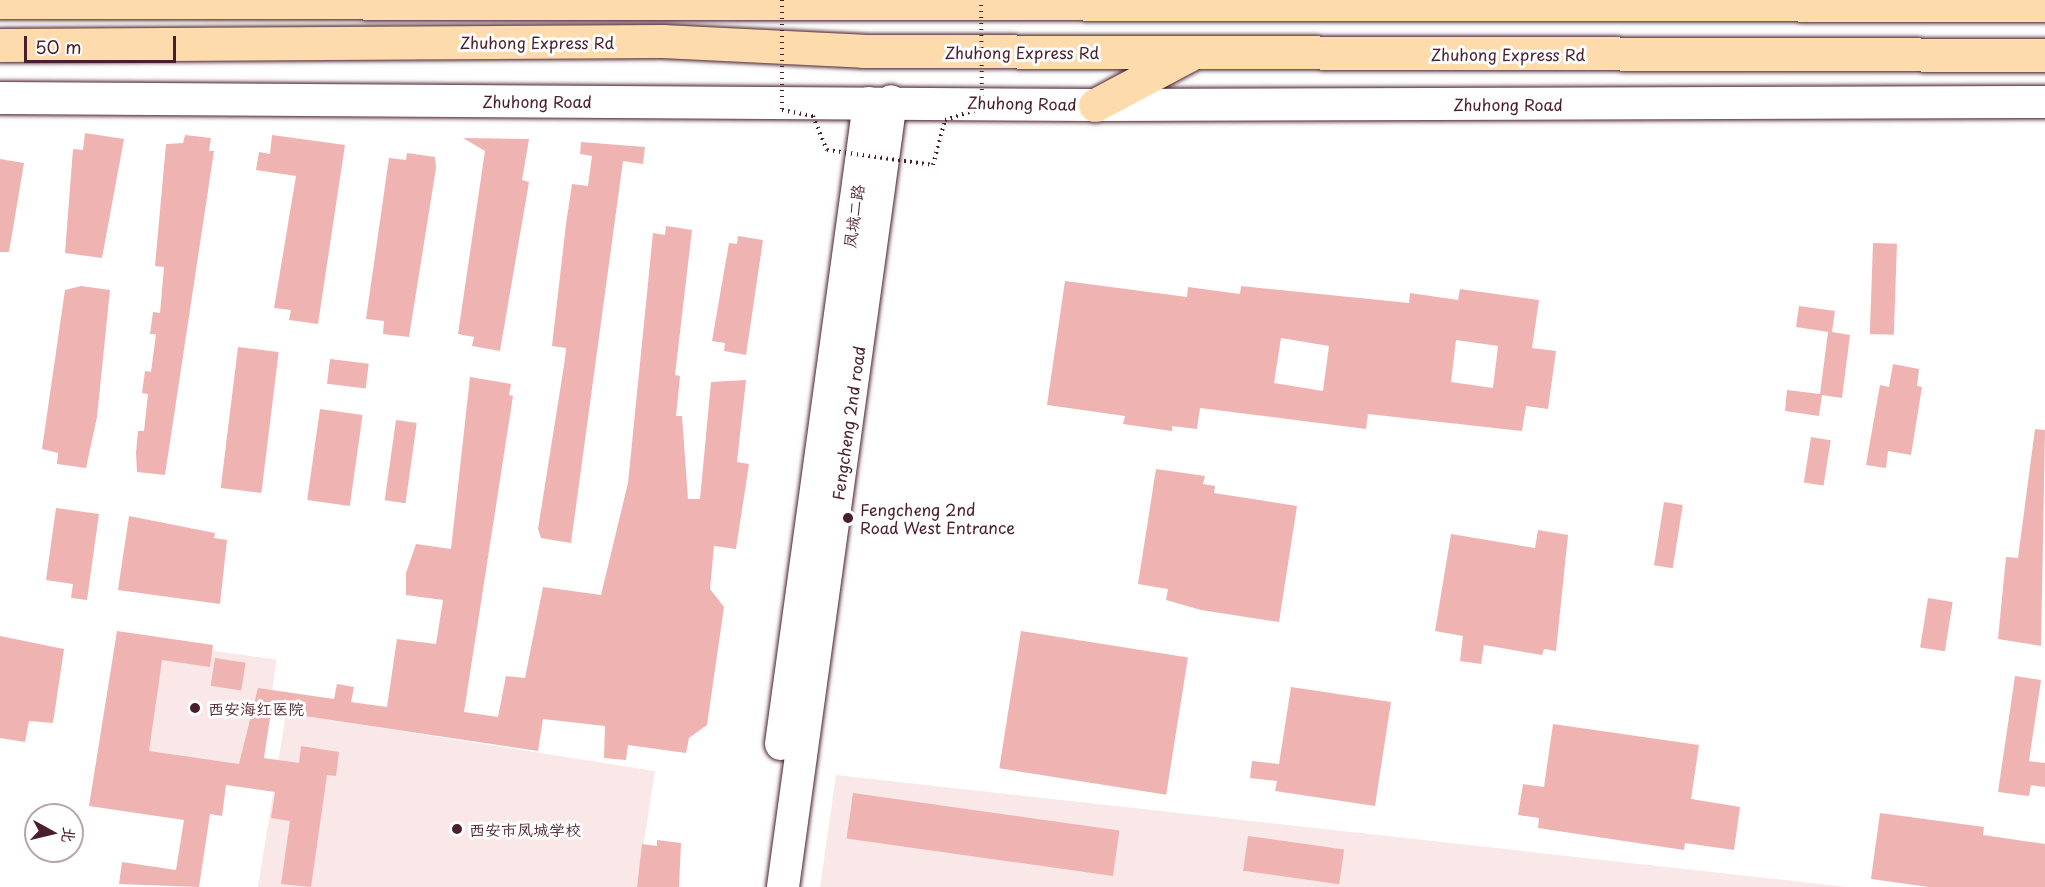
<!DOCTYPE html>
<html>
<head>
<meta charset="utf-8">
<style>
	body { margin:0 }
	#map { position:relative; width:2045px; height:887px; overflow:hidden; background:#fff; font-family:"Playpen Sans","LXGW WenKai TC",sans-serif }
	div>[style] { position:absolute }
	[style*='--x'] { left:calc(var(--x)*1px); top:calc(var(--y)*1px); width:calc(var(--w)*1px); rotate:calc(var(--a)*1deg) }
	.built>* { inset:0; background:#fae8e8; transform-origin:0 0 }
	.building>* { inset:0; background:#efb3b2; transform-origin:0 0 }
	.roads { filter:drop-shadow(0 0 2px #4a1f2b) drop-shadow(0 0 2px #4a1f2b) }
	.secondary>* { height:32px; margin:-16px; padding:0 16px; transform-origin:16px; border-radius:16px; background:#fff }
	.trunk>* { height:33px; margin:-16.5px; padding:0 16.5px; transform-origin:16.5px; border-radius:16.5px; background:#fedbac }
	.path-bridge>* { height:4px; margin-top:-2px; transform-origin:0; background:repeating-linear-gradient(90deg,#4a1f2b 0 1.5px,transparent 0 6px) }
	.dots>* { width:16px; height:16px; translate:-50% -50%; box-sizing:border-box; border:3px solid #fff; border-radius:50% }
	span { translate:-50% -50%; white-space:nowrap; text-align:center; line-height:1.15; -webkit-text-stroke:6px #fff; paint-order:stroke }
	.street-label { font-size:16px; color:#4a1f2b }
	.poi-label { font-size:16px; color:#4a1f2b }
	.left { translate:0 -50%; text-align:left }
	.north { position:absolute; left:24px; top:803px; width:60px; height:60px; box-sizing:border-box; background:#fff; border:2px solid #b7a5aa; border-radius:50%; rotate:98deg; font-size:16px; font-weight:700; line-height:24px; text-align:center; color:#4a1f2b }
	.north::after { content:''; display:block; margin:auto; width:21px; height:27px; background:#4a1f2b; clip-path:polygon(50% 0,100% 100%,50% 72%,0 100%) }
	.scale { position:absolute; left:24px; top:36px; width:152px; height:27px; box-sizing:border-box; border:3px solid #4a1f2b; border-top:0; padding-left:8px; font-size:18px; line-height:21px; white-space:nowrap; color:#4a1f2b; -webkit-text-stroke:4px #fff; paint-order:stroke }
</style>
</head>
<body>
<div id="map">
	<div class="built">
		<div style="left:130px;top:639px;width:148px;height:117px;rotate:8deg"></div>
		<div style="clip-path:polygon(286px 713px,655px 771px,637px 887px,258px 887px)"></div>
		<div style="clip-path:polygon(836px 775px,1848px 887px,820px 887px)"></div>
	</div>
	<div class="building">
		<div style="clip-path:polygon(85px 133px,124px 139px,102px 258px,65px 253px,73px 149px,83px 150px)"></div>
		<div style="clip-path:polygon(185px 135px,211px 138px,209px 151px,214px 151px,165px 475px,137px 472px,136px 453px,138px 431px,144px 431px,148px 394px,142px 393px,145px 371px,151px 372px,156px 334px,150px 334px,153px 312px,160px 313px,164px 267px,155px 266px,166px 144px,183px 143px)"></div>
		<div style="clip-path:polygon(272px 135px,345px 145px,318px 324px,289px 320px,291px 310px,274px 308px,296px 176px,256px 170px,259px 152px,270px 154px)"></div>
		<div style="clip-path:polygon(463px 138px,529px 139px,522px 180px,529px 182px,500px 351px,472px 346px,474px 337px,458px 334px,485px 151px)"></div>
		<div style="clip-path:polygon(581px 142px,645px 147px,643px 164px,623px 161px,571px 543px,541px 538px,538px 529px,565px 359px,566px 348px,552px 346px,566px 224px,572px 184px,588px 186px,592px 156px,580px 154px)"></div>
		<div style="clip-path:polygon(407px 153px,435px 157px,436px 168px,409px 337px,383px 334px,384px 321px,366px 319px,389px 158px,406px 160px)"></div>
		<div style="clip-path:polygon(0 159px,24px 163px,9px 252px,0 252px)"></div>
		<div style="clip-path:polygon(666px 226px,692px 230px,675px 375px,680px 376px,676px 416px,682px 416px,688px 499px,700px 499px,711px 382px,746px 380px,737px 462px,749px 464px,736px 549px,714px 546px,710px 589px,724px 607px,707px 725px,689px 738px,686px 753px,628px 745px,626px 760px,604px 758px,605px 726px,543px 719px,538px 751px,271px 711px,264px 758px,299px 763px,301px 746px,339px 752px,336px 776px,327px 775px,311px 887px,281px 884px,290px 821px,271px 818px,275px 792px,226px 785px,222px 816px,210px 814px,199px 887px,119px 884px,122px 862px,176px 870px,184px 820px,89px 806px,117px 631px,213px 645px,210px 667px,162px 660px,149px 751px,239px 764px,258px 688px,334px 699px,337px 684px,354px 687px,351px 702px,387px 707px,397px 639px,436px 644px,443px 600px,406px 595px,406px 573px,416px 544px,451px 549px,470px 377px,511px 384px,509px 395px,513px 396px,464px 712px,498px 717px,506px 676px,525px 678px,543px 587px,601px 595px,628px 483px,653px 233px,665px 235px)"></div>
		<div style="clip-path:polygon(738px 236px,763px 240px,746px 355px,724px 351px,725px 343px,712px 341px,729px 243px,737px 244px)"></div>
		<div style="left:1873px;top:243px;width:24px;height:91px;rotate:2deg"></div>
		<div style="clip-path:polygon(evenodd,1065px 281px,1187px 297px,1188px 287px,1240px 294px,1241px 286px,1409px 303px,1410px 293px,1458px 300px,1460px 289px,1539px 300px,1532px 348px,1556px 351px,1548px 409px,1526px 406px,1522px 431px,1368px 414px,1366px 429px,1200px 408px,1197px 429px,1172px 426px,1172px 431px,1123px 424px,1125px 416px,1047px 405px,1065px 281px,1281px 338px,1329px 346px,1323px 391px,1274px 383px,1281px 338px,1065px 281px,1456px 340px,1498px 346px,1493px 388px,1451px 382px,1456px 340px)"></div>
		<div style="clip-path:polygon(81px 286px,110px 290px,97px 417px,86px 468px,57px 464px,58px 453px,42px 449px,65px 290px)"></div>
		<div style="clip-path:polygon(1799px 306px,1835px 311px,1832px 332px,1850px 335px,1842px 398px,1822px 395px,1819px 416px,1785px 411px,1787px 390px,1820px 394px,1828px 332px,1796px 327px)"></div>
		<div style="left:238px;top:347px;width:41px;height:142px;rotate:7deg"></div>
		<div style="left:330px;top:359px;width:39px;height:25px;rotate:7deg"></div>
		<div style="clip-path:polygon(1893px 364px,1919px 369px,1917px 386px,1922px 387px,1911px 455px,1888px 451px,1886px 468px,1866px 465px,1880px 385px,1889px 387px)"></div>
		<div style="left:320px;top:409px;width:43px;height:92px;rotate:8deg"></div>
		<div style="left:396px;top:420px;width:21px;height:81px;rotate:8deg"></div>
		<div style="clip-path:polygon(2035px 429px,2045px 430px,2041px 646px,1998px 639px,2006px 557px,2018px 558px)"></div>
		<div style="left:1811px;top:437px;width:20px;height:46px;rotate:9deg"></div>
		<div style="clip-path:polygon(1156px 469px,1205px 476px,1203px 484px,1215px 486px,1214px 493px,1297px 506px,1279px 622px,1201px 610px,1166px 600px,1168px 589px,1138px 584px)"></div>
		<div style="left:1664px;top:502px;width:19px;height:64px;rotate:9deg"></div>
		<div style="clip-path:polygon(56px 508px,99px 514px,87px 600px,71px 598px,73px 584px,46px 580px)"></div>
		<div style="clip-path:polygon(129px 516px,215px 533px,214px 538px,227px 540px,220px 604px,118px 590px)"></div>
		<div style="clip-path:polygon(1538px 530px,1568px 535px,1556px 651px,1544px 649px,1542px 655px,1484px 645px,1481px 664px,1460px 661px,1463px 636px,1435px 631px,1451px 534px,1535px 548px)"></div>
		<div style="left:1928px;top:598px;width:25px;height:50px;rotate:9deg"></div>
		<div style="left:1021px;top:631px;width:169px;height:139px;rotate:9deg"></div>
		<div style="clip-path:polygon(0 636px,64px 649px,53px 723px,29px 721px,25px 742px,0 738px)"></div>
		<div style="left:215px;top:658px;width:31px;height:28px;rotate:9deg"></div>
		<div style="clip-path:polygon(2015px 676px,2041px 680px,2029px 761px,2045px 763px,2045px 787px,2031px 785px,2029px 796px,1998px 792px)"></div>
		<div style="clip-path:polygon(1291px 687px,1391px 702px,1375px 806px,1275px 791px,1277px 781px,1250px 778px,1252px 761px,1279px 764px)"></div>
		<div style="clip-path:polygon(1553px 724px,1699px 745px,1691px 799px,1740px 807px,1734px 850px,1685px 843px,1684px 850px,1538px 828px,1539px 818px,1518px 815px,1523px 784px,1544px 787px)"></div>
		<div style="left:853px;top:793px;width:269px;height:46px;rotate:8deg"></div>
		<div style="clip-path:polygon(1880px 813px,1984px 827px,1983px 835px,2045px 844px,2045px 887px,1929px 887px,1871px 879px)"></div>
		<div style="left:1248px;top:836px;width:97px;height:35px;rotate:8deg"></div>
		<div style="clip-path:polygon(657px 840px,681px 843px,679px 887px,637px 887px,642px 844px,657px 846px)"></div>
	</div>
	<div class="roads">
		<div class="secondary">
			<div style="--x:0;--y:98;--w:1095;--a:0.37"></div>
			<div style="--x:1095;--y:105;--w:950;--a:-0.18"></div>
			<div style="--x:781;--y:744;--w:647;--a:-82.18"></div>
			<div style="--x:783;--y:887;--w:793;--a:-82.18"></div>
		</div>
		<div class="trunk">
			<div style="--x:0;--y:2;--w:2045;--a:0.08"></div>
			<div style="--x:0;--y:45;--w:662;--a:-0.35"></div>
			<div style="--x:662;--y:41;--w:201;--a:2.8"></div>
			<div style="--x:863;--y:51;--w:1182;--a:0.19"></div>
			<div style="--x:1095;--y:105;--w:106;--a:-28"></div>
		</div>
	</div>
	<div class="path-bridge">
		<div style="--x:782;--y:0;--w:110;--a:90"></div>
		<div style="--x:782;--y:110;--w:32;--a:11"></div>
		<div style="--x:813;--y:116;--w:37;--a:68"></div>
		<div style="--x:827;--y:150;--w:107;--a:8.1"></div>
		<div style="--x:933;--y:165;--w:47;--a:-75.1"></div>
		<div style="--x:945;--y:120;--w:39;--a:-18"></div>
		<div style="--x:982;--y:108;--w:108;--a:-90.5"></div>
	</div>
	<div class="dots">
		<div style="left:848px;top:518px;background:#4a1f2b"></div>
		<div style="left:195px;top:708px;background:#4a1f2b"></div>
		<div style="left:457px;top:829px;background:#4a1f2b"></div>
	</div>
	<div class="street-label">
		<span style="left:537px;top:42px">Zhuhong Express Rd</span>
		<span style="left:1022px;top:52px">Zhuhong Express Rd</span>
		<span style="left:1508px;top:54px">Zhuhong Express Rd</span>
		<span style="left:537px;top:101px">Zhuhong Road</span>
		<span style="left:1022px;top:103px;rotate:1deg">Zhuhong Road</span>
		<span style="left:1508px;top:104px">Zhuhong Road</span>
		<span style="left:853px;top:216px;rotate:-82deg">凤城二路</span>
		<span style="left:848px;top:423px;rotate:-82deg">Fengcheng 2nd road</span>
	</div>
	<div class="poi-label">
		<span class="left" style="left:860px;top:518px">Fengcheng 2nd<br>Road West Entrance</span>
		<span class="left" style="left:208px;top:708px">西安海红医院</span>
		<span class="left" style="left:469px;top:829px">西安市凤城学校</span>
	</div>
	<div class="north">北</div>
	<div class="scale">50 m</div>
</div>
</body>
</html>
